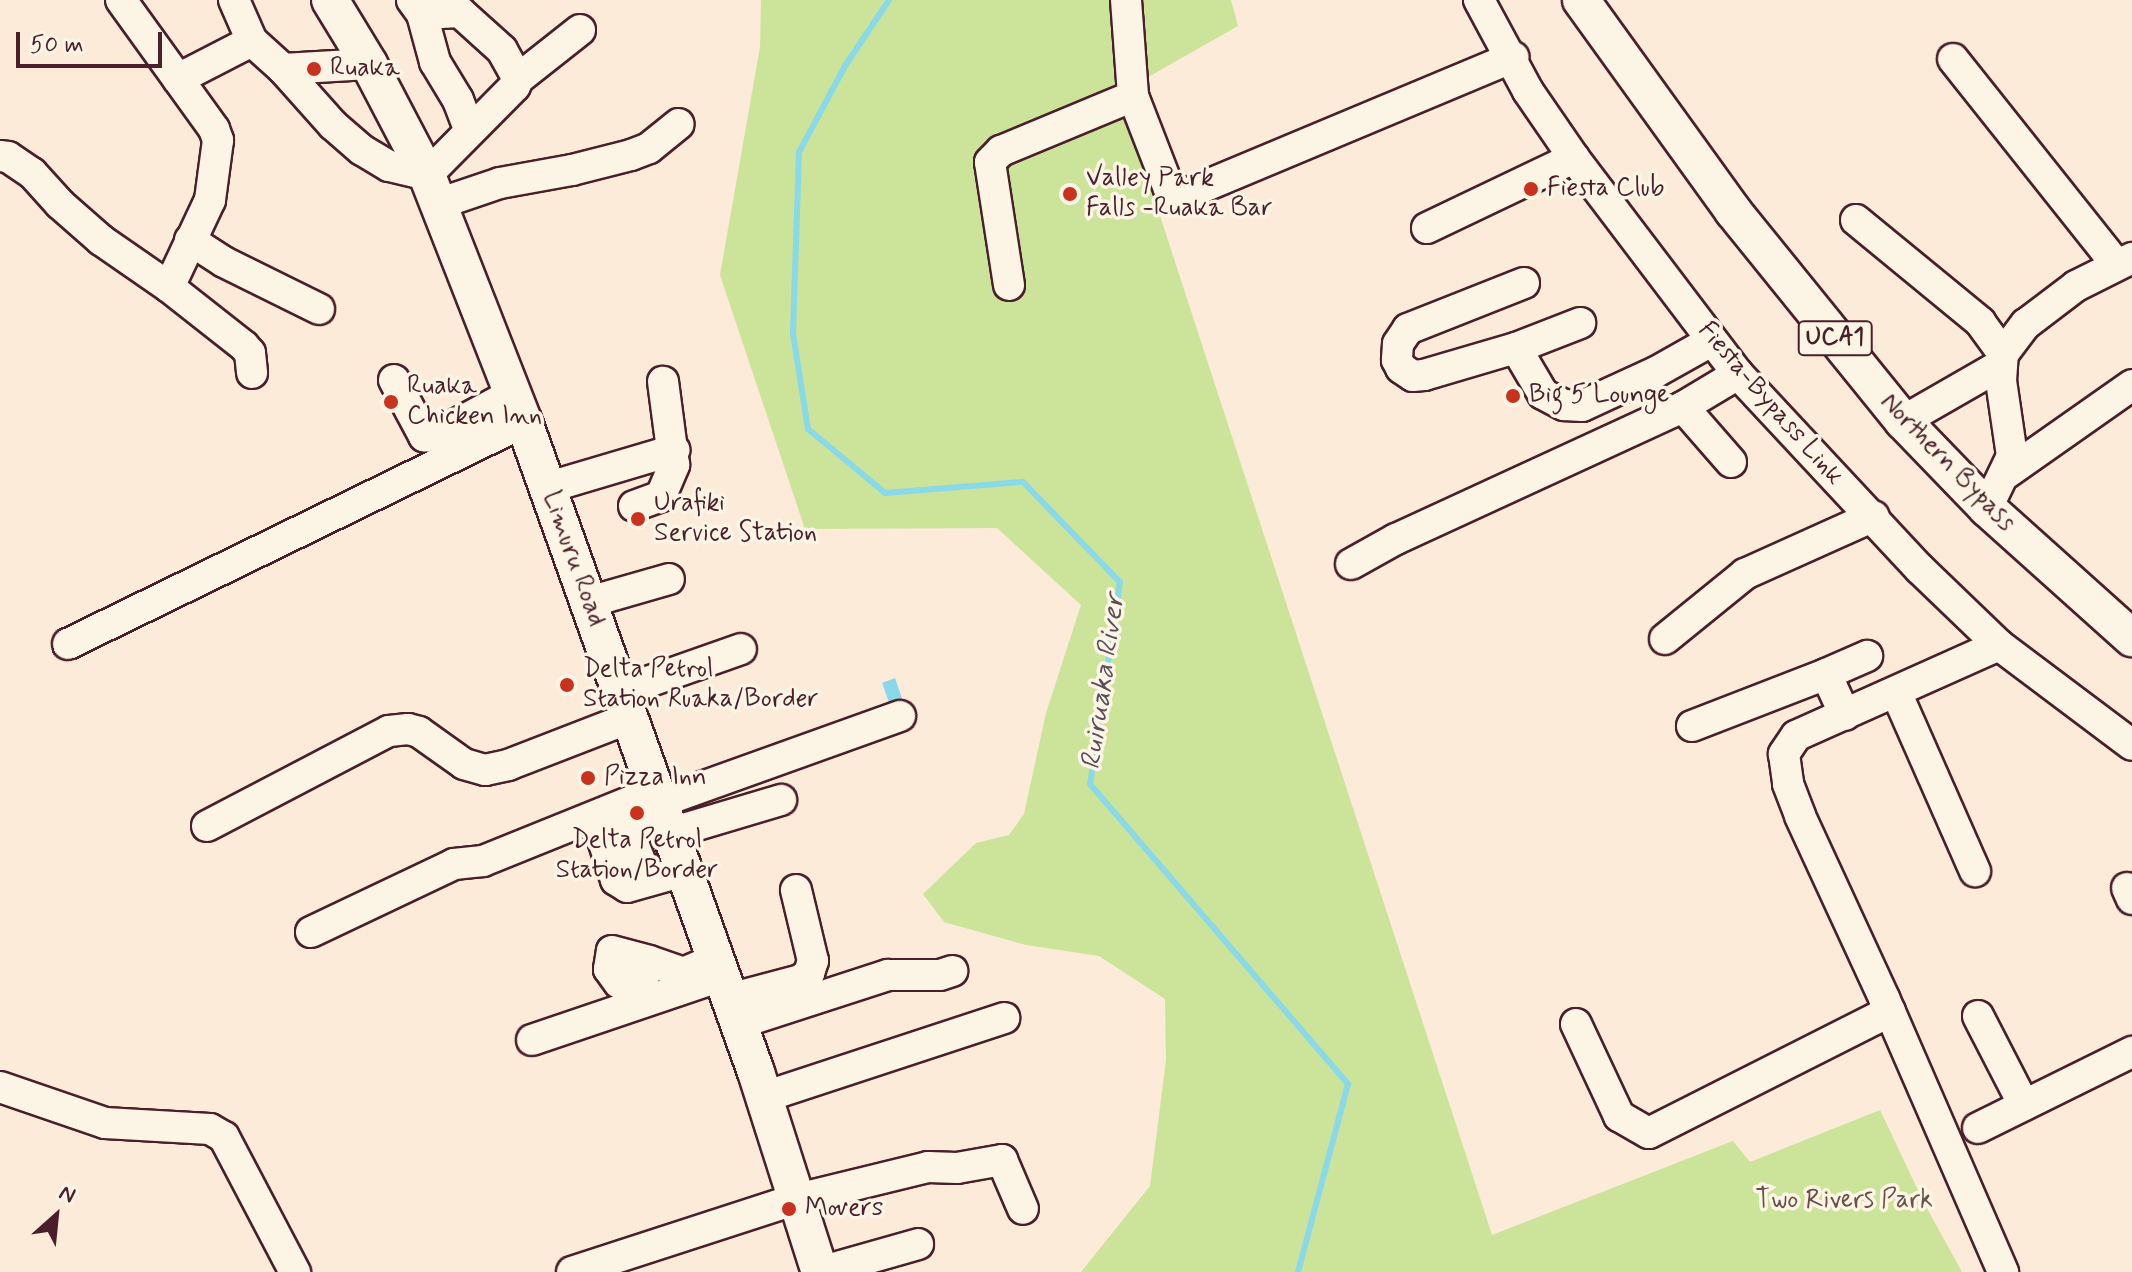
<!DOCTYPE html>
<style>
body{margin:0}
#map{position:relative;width:2132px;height:1272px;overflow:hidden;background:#fbebd8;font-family:Mynerve,sans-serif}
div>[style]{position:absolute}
.green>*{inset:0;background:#cbe499}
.water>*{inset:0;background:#8ad9e8}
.stream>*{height:6px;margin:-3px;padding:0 3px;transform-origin:3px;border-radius:3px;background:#8ad9e8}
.roads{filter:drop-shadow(2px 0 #4a1f2b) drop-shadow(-2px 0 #4a1f2b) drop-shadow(0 2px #4a1f2b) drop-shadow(0 -2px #4a1f2b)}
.minor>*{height:30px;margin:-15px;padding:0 15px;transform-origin:15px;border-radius:15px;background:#fcf5e5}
.major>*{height:36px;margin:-18px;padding:0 18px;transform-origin:18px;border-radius:18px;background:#fcf5e5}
.dots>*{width:22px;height:22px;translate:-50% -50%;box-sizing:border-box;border:4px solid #fcf5e5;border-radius:50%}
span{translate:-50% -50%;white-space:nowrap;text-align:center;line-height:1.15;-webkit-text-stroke:7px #fcf5e5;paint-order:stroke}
.shield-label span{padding:2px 6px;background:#fcf5e5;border:2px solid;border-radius:6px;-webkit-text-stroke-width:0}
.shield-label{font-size:24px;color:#4a1f2b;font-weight:700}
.poi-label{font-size:26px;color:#4a1f2b}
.left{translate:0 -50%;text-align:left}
.street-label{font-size:26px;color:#4a1f2b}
.park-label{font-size:26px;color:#6a5046}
.water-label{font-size:28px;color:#5a4e5a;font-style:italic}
.north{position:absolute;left:16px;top:1176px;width:80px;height:80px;-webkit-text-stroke:6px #fcf5e5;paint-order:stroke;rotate:27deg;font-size:22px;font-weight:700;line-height:32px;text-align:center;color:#4a1f2b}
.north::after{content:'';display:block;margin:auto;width:28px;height:36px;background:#4a1f2b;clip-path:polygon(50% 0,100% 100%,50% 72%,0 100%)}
.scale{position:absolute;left:16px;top:32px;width:146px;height:36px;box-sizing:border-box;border:4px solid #4a1f2b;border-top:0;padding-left:10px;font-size:24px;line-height:28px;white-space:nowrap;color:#4a1f2b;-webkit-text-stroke:6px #fcf5e5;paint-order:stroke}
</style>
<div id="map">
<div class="green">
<div style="clip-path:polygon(761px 0,1231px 0,1238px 26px,1120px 93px,1492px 1235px,1733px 1141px,1750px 1162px,1880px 1110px,1924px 1203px,1962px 1272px,1081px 1272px,1150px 1186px,1166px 1060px,1165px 999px,1099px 956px,1026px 945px,944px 922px,923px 894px,976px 843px,1009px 835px,1024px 814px,1046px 713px,1081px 605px,997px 528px,805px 529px,720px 275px,760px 47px)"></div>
</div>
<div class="water">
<div style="clip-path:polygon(895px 678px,904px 704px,891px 708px,882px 683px)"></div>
</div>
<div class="stream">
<div style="left:889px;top:0;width:79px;rotate:123.7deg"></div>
<div style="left:845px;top:66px;width:98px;rotate:118.1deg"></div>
<div style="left:799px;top:152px;width:182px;rotate:91.9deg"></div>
<div style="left:793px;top:334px;width:96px;rotate:81deg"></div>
<div style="left:808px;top:429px;width:100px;rotate:39.7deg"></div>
<div style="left:885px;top:493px;width:138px;rotate:-4.6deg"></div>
<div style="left:1023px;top:482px;width:139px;rotate:45.9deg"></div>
<div style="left:1120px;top:582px;width:204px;rotate:98.4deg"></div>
<div style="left:1090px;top:784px;width:396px;rotate:49.3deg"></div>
<div style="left:1348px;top:1084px;width:195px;rotate:104.9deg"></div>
</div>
<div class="roads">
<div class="minor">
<div style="left:121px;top:0;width:159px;rotate:54.2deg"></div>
<div style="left:214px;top:129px;width:12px;rotate:70deg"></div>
<div style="left:218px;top:140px;width:61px;rotate:97.6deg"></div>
<div style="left:210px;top:200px;width:96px;rotate:115.2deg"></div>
<div style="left:169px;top:287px;width:95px;rotate:38.2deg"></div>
<div style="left:244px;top:346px;width:9px;rotate:49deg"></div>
<div style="left:250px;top:353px;width:20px;rotate:84deg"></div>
<div style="left:234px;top:0;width:45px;rotate:66.3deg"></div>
<div style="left:252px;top:41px;width:42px;rotate:42.1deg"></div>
<div style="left:283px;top:69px;width:86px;rotate:-3.3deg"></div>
<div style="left:1126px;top:0;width:96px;rotate:85.8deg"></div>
<div style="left:1133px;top:96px;width:100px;rotate:68.8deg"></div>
<div style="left:1169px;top:189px;width:18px;rotate:16deg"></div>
<div style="left:1186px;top:194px;width:355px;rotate:-22.7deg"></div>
<div style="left:1479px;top:0;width:103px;rotate:61.7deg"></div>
<div style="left:1528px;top:91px;width:81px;rotate:55.5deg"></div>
<div style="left:1574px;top:158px;width:271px;rotate:52.8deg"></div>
<div style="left:1738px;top:374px;width:267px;rotate:47deg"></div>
<div style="left:1920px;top:569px;width:110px;rotate:43.9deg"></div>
<div style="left:1999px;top:645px;width:166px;rotate:36.9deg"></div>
<div style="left:422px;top:14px;width:50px;rotate:74.8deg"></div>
<div style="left:435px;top:62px;width:44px;rotate:58.8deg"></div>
<div style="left:458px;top:100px;width:33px;rotate:69deg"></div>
<div style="left:1953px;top:59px;width:262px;rotate:51.5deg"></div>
<div style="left:283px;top:69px;width:75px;rotate:48.2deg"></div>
<div style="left:333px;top:125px;width:38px;rotate:41deg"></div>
<div style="left:362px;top:150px;width:31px;rotate:31deg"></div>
<div style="left:389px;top:166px;width:39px;rotate:13deg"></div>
<div style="left:427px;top:175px;width:125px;rotate:-45.3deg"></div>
<div style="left:515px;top:86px;width:8px;rotate:-67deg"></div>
<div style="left:518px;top:79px;width:33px;rotate:-119deg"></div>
<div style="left:502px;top:50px;width:57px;rotate:-137.9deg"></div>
<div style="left:460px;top:12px;width:38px;rotate:177deg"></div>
<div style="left:422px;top:14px;width:17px;rotate:-126deg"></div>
<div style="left:178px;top:79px;width:83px;rotate:-27.2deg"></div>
<div style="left:518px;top:79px;width:79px;rotate:-38.3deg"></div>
<div style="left:0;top:156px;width:8px;rotate:7deg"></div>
<div style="left:8px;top:157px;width:29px;rotate:34deg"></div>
<div style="left:32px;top:173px;width:42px;rotate:47.9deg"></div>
<div style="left:60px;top:204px;width:55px;rotate:41.3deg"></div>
<div style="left:101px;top:240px;width:83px;rotate:34.7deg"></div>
<div style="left:438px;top:204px;width:65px;rotate:-18.7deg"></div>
<div style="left:500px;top:183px;width:73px;rotate:-10.2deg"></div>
<div style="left:572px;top:170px;width:61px;rotate:-14.3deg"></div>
<div style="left:631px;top:155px;width:19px;rotate:-21deg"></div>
<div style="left:649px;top:148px;width:38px;rotate:-39deg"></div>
<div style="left:1856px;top:220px;width:161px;rotate:39.4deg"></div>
<div style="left:1980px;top:322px;width:39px;rotate:54deg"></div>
<div style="left:1427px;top:228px;width:163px;rotate:-25.5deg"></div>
<div style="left:190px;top:240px;width:40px;rotate:32.9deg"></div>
<div style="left:224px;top:262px;width:106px;rotate:26.3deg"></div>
<div style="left:1524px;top:283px;width:125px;rotate:158.4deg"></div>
<div style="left:1408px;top:329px;width:18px;rotate:124deg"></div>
<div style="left:1398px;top:344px;width:16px;rotate:94deg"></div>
<div style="left:1397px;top:360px;width:9px;rotate:63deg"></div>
<div style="left:1401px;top:368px;width:14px;rotate:34deg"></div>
<div style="left:1413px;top:376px;width:11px;rotate:-5deg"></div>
<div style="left:1424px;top:375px;width:96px;rotate:-16.4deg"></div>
<div style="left:1516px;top:348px;width:69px;rotate:-21.3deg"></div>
<div style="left:1009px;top:285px;width:124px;rotate:-98.8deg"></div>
<div style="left:990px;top:162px;width:16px;rotate:-45deg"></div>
<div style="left:1001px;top:151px;width:143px;rotate:-22.6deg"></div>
<div style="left:1516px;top:348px;width:53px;rotate:59.6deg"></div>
<div style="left:1543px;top:394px;width:24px;rotate:28deg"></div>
<div style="left:1564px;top:405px;width:18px;rotate:3deg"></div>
<div style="left:1582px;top:406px;width:81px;rotate:-24.7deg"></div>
<div style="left:1656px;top:372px;width:63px;rotate:-29.4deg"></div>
<div style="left:394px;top:380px;width:64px;rotate:61.8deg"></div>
<div style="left:424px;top:436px;width:9px;rotate:6deg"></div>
<div style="left:433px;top:437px;width:90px;rotate:-28.6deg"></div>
<div style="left:1683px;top:407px;width:73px;rotate:48.9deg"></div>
<div style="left:1903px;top:421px;width:114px;rotate:-29.9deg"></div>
<div style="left:2007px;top:473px;width:153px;rotate:-35.1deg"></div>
<div style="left:546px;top:488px;width:134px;rotate:-16.5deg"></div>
<div style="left:634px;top:506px;width:29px;rotate:-20deg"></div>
<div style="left:661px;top:496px;width:34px;rotate:-67deg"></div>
<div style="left:674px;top:465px;width:84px;rotate:-97.5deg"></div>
<div style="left:1987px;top:508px;width:58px;rotate:-64.3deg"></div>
<div style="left:2012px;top:456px;width:76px;rotate:-98.3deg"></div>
<div style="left:2001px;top:381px;width:27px;rotate:-86deg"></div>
<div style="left:2003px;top:354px;width:38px;rotate:-53deg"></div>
<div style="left:2026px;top:324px;width:63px;rotate:-37.2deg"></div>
<div style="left:2076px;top:286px;width:63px;rotate:-26.6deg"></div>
<div style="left:1351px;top:564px;width:51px;rotate:-29.1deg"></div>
<div style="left:1396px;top:539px;width:316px;rotate:-24.7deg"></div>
<div style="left:1683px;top:407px;width:64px;rotate:-31deg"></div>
<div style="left:589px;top:602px;width:83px;rotate:-16deg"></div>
<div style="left:1665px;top:639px;width:103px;rotate:-39.1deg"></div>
<div style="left:1745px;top:574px;width:141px;rotate:-24.2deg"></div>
<div style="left:68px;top:644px;width:507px;rotate:-25.96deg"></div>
<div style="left:1999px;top:645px;width:222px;rotate:155.9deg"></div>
<div style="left:1796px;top:736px;width:22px;rotate:124deg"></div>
<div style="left:1784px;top:754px;width:30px;rotate:82deg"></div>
<div style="left:1788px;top:784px;width:34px;rotate:69deg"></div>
<div style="left:1800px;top:816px;width:200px;rotate:65.2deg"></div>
<div style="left:1884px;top:998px;width:299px;rotate:66.5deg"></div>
<div style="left:1826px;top:674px;width:45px;rotate:-23.7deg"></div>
<div style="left:622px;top:691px;width:126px;rotate:-19.4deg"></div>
<div style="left:1896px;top:692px;width:196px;rotate:66.2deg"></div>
<div style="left:1692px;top:726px;width:144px;rotate:-21.2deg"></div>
<div style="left:1826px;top:674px;width:45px;rotate:65.1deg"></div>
<div style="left:660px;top:802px;width:255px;rotate:-19.7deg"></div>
<div style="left:641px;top:816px;width:28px;rotate:159deg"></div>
<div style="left:615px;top:826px;width:18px;rotate:131deg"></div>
<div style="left:603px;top:840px;width:42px;rotate:72deg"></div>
<div style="left:616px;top:880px;width:13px;rotate:32deg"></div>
<div style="left:627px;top:887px;width:59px;rotate:-15.7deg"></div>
<div style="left:625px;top:823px;width:62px;rotate:68.4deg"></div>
<div style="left:207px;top:826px;width:205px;rotate:-27.6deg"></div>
<div style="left:389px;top:731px;width:19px;rotate:-6deg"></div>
<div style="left:408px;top:729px;width:11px;rotate:15deg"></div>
<div style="left:419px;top:732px;width:55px;rotate:35.4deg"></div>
<div style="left:464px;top:764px;width:22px;rotate:16deg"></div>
<div style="left:485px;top:770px;width:24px;rotate:-12deg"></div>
<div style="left:508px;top:765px;width:133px;rotate:-21.2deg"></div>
<div style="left:670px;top:833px;width:116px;rotate:-16.6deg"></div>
<div style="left:2127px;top:888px;width:12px;rotate:66deg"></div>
<div style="left:311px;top:932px;width:158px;rotate:-25.4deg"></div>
<div style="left:454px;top:864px;width:29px;rotate:-6deg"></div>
<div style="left:483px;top:861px;width:187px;rotate:-22deg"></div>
<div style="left:651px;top:962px;width:20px;rotate:117deg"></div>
<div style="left:642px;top:980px;width:23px;rotate:173deg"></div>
<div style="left:619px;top:983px;width:17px;rotate:-126deg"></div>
<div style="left:609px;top:969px;width:18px;rotate:-81deg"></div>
<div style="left:612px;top:951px;width:38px;rotate:15deg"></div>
<div style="left:649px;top:961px;width:36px;rotate:19deg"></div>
<div style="left:683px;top:973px;width:33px;rotate:-23deg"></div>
<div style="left:729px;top:999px;width:74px;rotate:-14.8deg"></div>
<div style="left:801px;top:980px;width:11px;rotate:-41deg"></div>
<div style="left:809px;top:973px;width:13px;rotate:-72deg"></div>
<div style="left:813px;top:961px;width:73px;rotate:-103.5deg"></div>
<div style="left:1978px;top:1016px;width:100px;rotate:62.7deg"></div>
<div style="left:737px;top:1024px;width:159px;rotate:-18deg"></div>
<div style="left:888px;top:975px;width:52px"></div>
<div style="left:940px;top:975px;width:13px;rotate:-18deg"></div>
<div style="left:1576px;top:1024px;width:102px;rotate:64.9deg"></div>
<div style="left:1619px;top:1116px;width:34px;rotate:30deg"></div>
<div style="left:1649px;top:1133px;width:270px;rotate:-26.8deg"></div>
<div style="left:532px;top:1040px;width:200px;rotate:-18.7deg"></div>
<div style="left:0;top:1087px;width:111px;rotate:18.9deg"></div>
<div style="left:105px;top:1123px;width:105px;rotate:3.3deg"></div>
<div style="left:210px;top:1129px;width:16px;rotate:30deg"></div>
<div style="left:224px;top:1137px;width:153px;rotate:62.3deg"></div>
<div style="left:764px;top:1097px;width:253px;rotate:-18.2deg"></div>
<div style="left:1978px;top:1128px;width:172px;rotate:-26.3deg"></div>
<div style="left:572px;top:1272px;width:237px;rotate:-18deg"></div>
<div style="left:797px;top:1199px;width:135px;rotate:-13.7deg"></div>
<div style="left:928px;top:1167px;width:29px;rotate:2deg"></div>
<div style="left:957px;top:1168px;width:46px;rotate:-10.1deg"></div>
<div style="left:1002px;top:1160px;width:53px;rotate:66.8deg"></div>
<div style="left:820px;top:1272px;width:102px;rotate:-15.9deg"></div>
</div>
<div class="major">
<div style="left:330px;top:0;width:75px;rotate:58.6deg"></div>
<div style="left:369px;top:64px;width:125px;rotate:62.4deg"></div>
<div style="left:427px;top:175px;width:265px;rotate:68.6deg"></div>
<div style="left:524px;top:422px;width:690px;rotate:70.36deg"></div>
<div style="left:756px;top:1072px;width:210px;rotate:72.3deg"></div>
<div style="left:1581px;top:0;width:260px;rotate:54.2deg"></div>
<div style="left:1733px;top:211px;width:270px;rotate:51deg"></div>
<div style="left:1903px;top:421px;width:121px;rotate:46deg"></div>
<div style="left:1987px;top:508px;width:195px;rotate:41.9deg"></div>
</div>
</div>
<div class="dots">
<div style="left:314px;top:69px;background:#c8321e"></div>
<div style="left:1531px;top:189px;background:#c8321e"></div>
<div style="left:1070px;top:194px;background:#c8321e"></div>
<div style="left:1513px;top:396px;background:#c8321e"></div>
<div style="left:391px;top:402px;background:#c8321e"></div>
<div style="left:638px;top:519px;background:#c8321e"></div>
<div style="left:567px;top:685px;background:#c8321e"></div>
<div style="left:588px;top:778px;background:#c8321e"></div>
<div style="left:637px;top:813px;background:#c8321e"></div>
<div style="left:789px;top:1209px;background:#c8321e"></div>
</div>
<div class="shield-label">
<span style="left:1835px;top:338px">UCA1</span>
</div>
<div class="poi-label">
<span class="left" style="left:330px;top:69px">Ruaka</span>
<span class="left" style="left:1086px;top:194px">Valley Park<br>Falls -Ruaka Bar</span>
<span class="left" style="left:1547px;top:189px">Fiesta Club</span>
<span class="left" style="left:407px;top:402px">Ruaka<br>Chicken Inn</span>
<span class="left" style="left:1529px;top:396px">Big 5 Lounge</span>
<span class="left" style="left:654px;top:519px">Urafiki<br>Service Station</span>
<span class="left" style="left:583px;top:685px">Delta Petrol<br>Station Ruaka/Border</span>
<span class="left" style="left:604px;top:778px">Pizza Inn</span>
<span style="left:637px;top:856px">Delta Petrol<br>Station/Border</span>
<span class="left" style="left:805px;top:1209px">Movers</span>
</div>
<div class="street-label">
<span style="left:1770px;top:404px;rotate:49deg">Fiesta-Bypass Link</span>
<span style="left:1947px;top:463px;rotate:46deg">Northern Bypass</span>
<span style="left:573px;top:559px;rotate:70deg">Limuru Road</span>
</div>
<div class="park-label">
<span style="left:1844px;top:1201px">Two Rivers Park</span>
</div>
<div class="water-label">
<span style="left:1104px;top:682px;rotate:-82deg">Ruiruaka River</span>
</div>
<div class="north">N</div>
<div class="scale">50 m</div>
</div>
